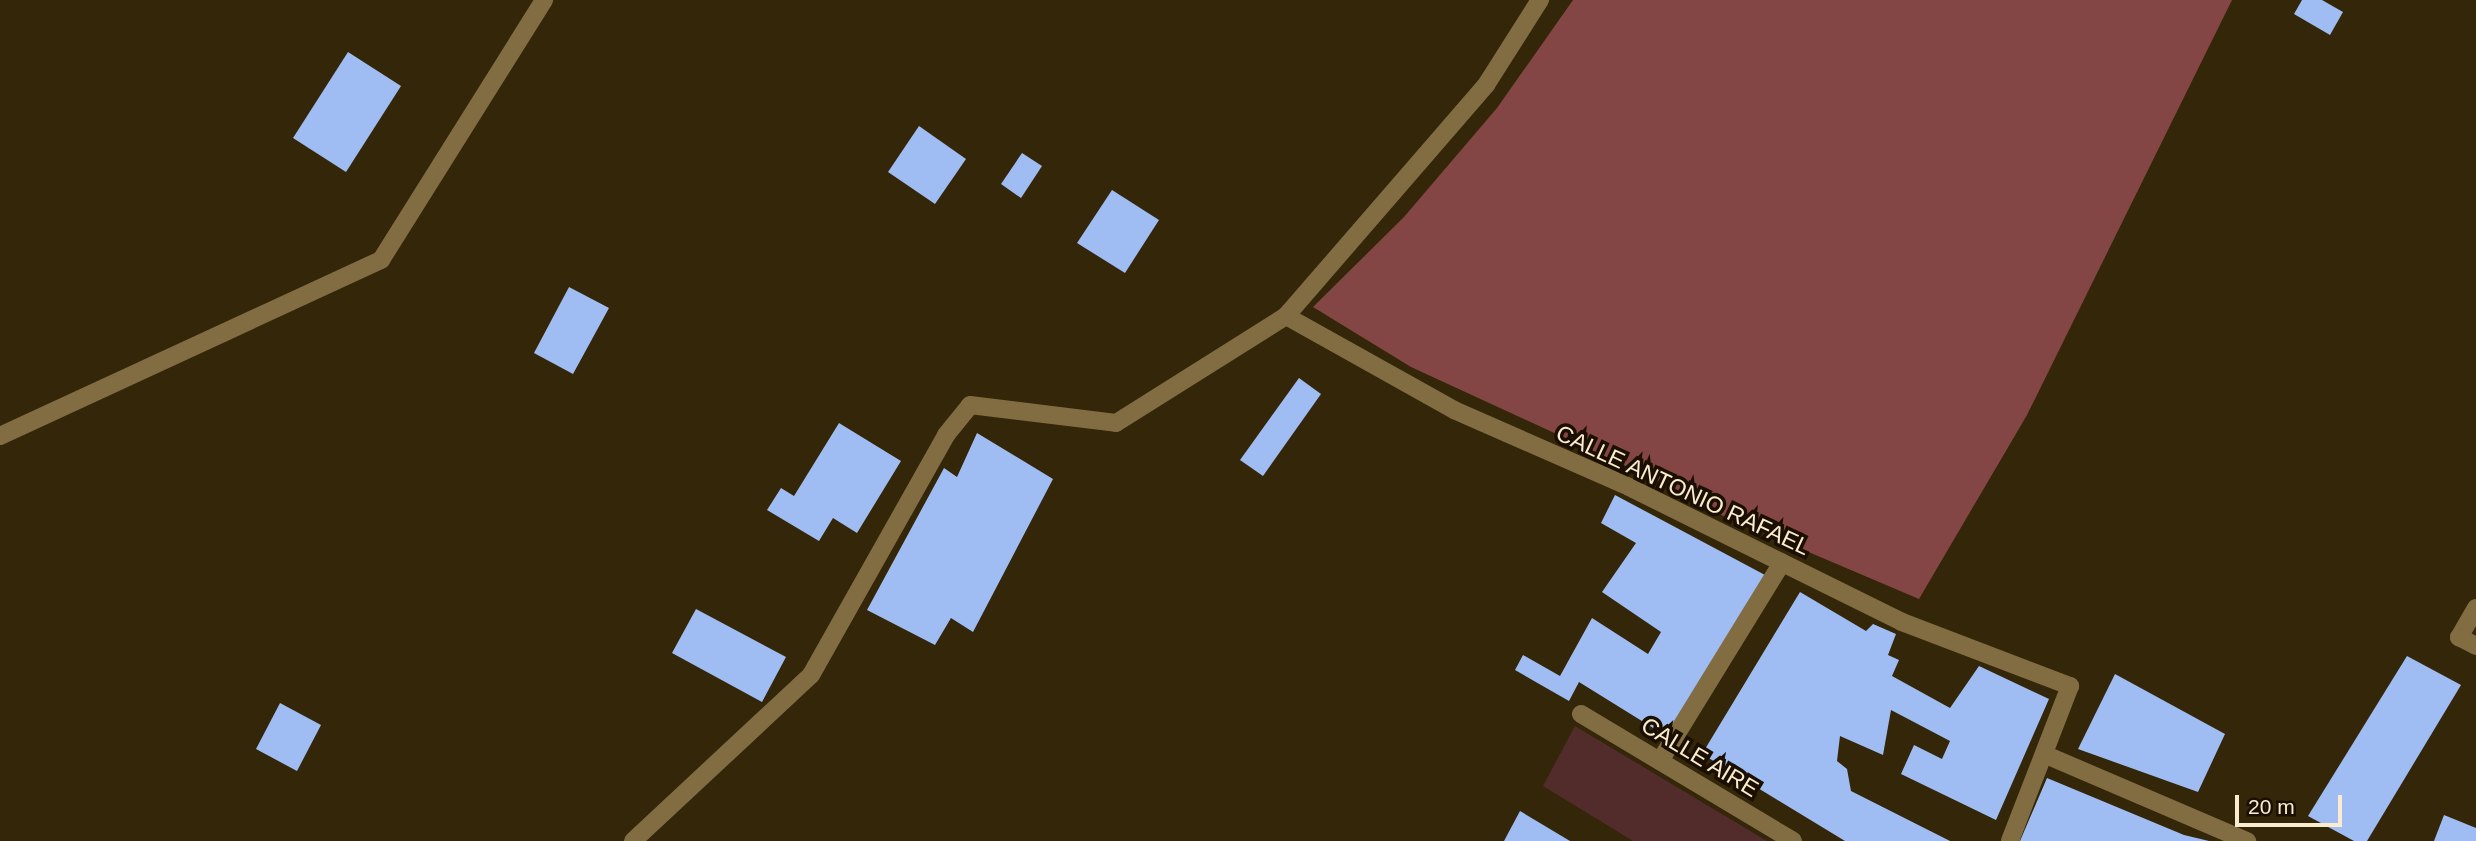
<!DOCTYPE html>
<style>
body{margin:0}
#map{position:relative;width:2476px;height:841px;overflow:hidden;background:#342609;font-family:Arial,sans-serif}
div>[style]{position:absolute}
.green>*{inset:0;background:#522c2a}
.forest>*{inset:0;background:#834645}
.building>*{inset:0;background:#a0bdf3}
.minor>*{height:18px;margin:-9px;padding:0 9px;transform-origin:9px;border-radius:9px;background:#826c42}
span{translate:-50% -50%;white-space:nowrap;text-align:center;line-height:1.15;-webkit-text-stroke:7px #1a0f00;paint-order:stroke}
.street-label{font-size:23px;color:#fbecd0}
.scale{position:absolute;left:2235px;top:795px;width:107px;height:32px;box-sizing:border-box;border:4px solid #fbecd0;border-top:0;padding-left:9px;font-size:21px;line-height:24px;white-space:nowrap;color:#fbecd0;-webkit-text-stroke:5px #1a0f00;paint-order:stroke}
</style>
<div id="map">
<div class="green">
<div style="clip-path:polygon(1575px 726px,1767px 841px,1633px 841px,1543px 786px)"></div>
</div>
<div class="forest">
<div style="clip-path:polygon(1573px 0,2232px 0,2027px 415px,1919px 599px,1719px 514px,1693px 497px,1411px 367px,1313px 307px,1404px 217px,1497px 108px)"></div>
</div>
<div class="building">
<div style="clip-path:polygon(2302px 0,2322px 0,2343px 12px,2330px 35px,2294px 14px)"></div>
<div style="clip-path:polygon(348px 52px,401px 86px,346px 172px,293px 138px)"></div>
<div style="clip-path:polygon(919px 126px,966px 159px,935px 204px,888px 172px)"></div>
<div style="clip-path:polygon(1022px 153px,1042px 166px,1021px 198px,1001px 184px)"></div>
<div style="clip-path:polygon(1112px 190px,1159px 220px,1125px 273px,1077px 243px)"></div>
<div style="clip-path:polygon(569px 287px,609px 308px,573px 374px,534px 353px)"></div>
<div style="clip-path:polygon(1299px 378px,1321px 394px,1263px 476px,1240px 460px)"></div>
<div style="clip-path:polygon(839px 423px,901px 461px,857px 533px,833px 518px,819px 541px,767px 510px,781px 488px,794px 496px)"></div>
<div style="clip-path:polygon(977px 433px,1053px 479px,973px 632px,951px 618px,935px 645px,867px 610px,944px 468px,957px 477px)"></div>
<div style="clip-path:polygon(1615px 495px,1765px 575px,1676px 725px,1658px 731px,1579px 682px,1569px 701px,1515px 670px,1523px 655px,1560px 676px,1592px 618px,1648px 654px,1661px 632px,1602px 592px,1636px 543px,1601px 523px)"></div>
<div style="clip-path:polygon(1800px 592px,1866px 631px,1873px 624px,1896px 634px,1888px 655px,1899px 660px,1892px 676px,1950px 708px,1979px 666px,2049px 699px,1996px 820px,1901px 774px,1914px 745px,1942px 759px,1950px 741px,1891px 710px,1883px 755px,1840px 736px,1837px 761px,1847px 769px,1851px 791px,1950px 841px,1845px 841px,1702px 754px)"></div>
<div style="clip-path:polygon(696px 609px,786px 657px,762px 702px,672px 653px)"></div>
<div style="clip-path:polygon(2407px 656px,2461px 685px,2367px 841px,2354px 841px,2308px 816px)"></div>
<div style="clip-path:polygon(2115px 674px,2225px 734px,2198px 792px,2078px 749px)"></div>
<div style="clip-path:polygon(280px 703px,321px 725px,297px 771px,256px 749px)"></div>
<div style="clip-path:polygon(2047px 778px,2184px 835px,2209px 841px,2020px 841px)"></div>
<div style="clip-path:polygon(1520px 811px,1570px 841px,1504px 841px)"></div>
<div style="clip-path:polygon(2444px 815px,2476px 828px,2476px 841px,2434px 841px)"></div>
</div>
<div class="minor">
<div style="left:1286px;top:316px;width:193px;rotate:29.2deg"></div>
<div style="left:1454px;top:410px;width:191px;rotate:23.7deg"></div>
<div style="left:1629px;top:487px;width:305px;rotate:26.3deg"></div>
<div style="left:1902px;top:622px;width:180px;rotate:20.9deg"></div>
<div style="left:2070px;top:686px;width:166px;rotate:111.2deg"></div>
<div style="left:0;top:436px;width:420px;rotate:-24.8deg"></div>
<div style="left:381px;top:260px;width:307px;rotate:-57.9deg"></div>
<div style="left:2476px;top:608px;width:34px;rotate:120deg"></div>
<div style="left:2459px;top:637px;width:19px;rotate:28deg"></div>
<div style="left:1581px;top:714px;width:247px;rotate:30.9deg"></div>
<div style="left:2046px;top:755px;width:219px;rotate:23.2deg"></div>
<div style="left:1660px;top:761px;width:233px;rotate:-58.4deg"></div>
<div style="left:633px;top:841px;width:243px;rotate:-43deg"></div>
<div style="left:811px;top:675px;width:275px;rotate:-60.6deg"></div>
<div style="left:946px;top:435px;width:38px;rotate:-51deg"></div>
<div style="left:970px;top:405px;width:147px;rotate:7deg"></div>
<div style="left:1116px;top:423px;width:201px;rotate:-32.2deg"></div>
<div style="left:1286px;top:316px;width:306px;rotate:-49.1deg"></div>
<div style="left:1486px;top:85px;width:101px;rotate:-57.6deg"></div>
</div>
<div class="street-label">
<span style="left:1683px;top:490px;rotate:25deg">CALLE ANTONIO RAFAEL</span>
<span style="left:1700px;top:757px;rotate:31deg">CALLE AIRE</span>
</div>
<div class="scale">20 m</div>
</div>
